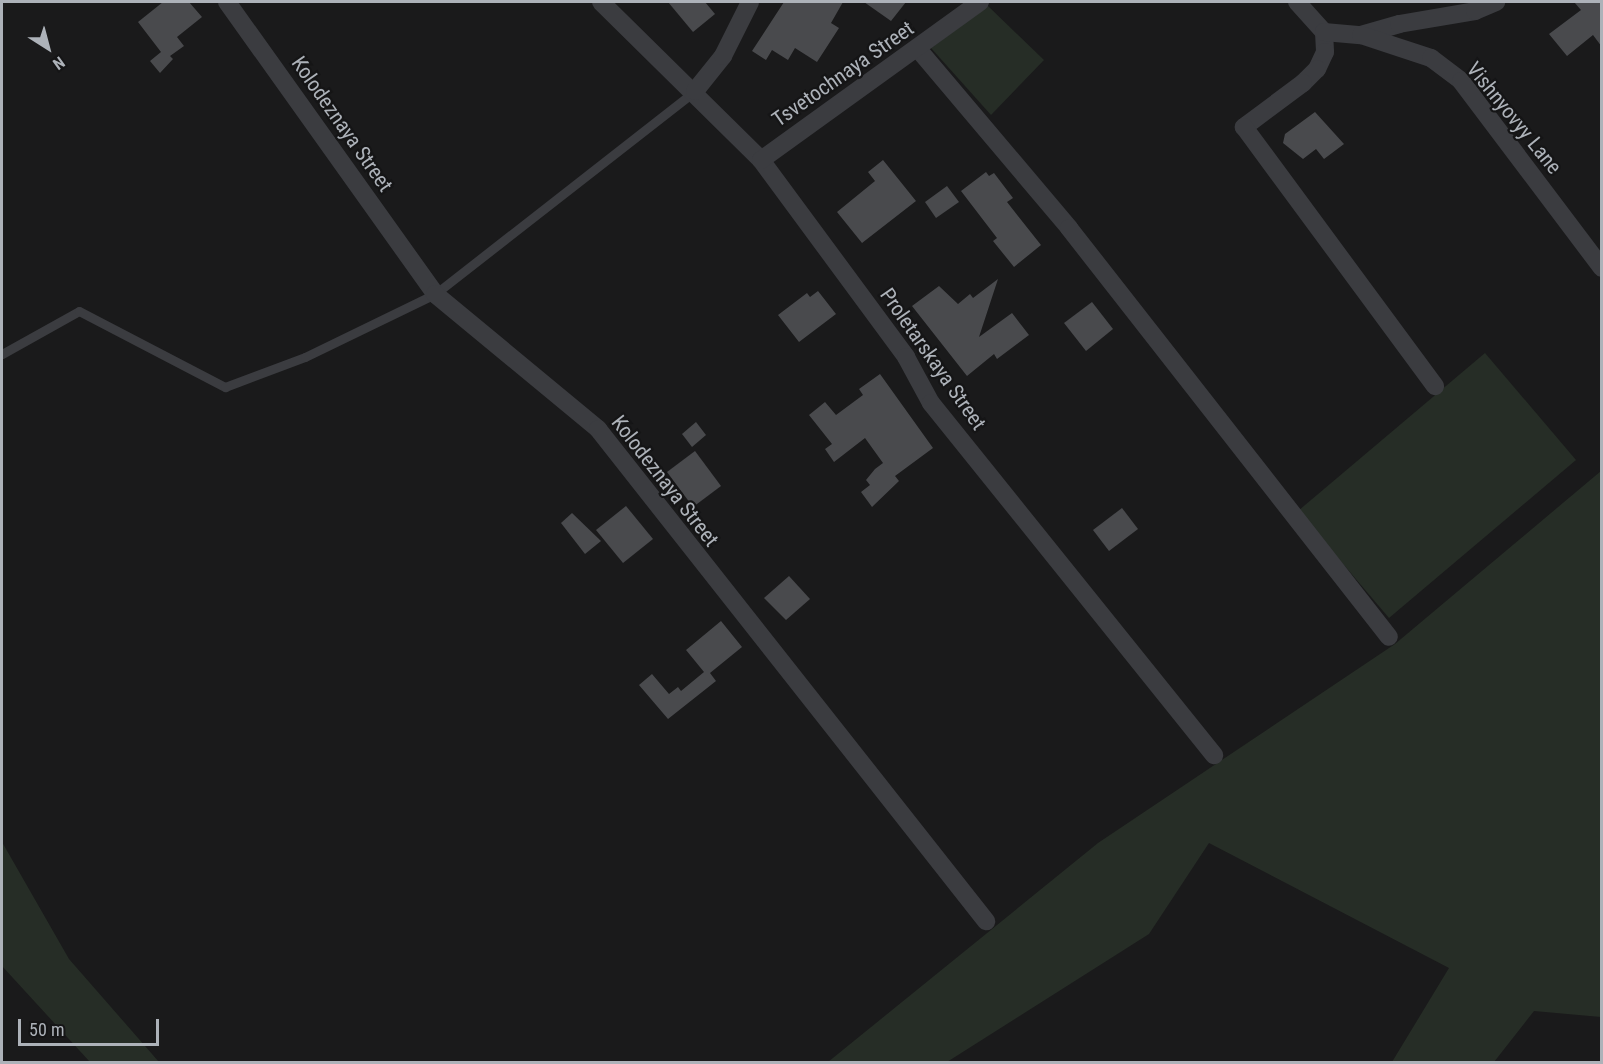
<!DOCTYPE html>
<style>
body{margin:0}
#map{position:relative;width:1603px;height:1064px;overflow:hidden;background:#1a1a1b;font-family:"Roboto Condensed",sans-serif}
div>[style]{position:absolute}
.green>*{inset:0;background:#262d26}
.building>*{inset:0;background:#494a4d}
.service>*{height:9px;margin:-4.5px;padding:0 4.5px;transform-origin:4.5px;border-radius:4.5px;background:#3b3c40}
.minor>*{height:18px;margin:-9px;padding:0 9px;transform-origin:9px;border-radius:9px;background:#3b3c40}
span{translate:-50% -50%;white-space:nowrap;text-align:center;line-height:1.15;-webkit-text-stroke:4.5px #151516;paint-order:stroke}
.street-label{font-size:21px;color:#adb2b9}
.frame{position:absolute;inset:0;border:3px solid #adb2b9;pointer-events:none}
.north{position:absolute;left:18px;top:18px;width:60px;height:60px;-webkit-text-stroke:4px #151516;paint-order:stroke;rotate:144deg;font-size:16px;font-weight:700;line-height:24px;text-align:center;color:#adb2b9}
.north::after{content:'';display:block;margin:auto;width:21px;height:27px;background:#adb2b9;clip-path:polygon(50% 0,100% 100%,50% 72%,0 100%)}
.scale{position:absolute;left:18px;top:1019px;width:141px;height:27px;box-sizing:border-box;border:3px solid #adb2b9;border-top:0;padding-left:8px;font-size:18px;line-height:21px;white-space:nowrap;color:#adb2b9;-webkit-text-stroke:4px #151516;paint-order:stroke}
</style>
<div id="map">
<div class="green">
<div style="clip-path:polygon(988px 6px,1044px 60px,991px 115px,931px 48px)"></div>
<div style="clip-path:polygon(1485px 353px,1576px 460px,1389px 618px,1298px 511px)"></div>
<div style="clip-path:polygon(1601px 471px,1601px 1017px,1534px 1011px,1494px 1062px,1392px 1062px,1449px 968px,1209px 843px,1149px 934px,947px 1062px,828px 1062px,1098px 843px,1395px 644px)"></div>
<div style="clip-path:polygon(2px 842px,69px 959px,159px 1062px,90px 1062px,2px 966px)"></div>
</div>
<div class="building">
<div style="clip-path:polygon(163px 2px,189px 2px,202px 17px,177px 37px,184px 46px,170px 56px,173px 59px,160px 73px,150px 61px,161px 52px,138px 22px)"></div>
<div style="clip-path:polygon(668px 2px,705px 2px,715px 14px,693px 32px)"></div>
<div style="clip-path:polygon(784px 2px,843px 2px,831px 23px,839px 28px,817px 62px,795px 48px,788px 60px,772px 50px,766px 60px,752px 51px)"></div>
<div style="clip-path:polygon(864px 2px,906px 2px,891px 21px)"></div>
<div style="clip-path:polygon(1574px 2px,1602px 2px,1602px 47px,1593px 35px,1567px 56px,1549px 34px,1581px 10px)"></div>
<div style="clip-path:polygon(1315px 112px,1344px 144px,1324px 159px,1316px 149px,1303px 159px,1283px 143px,1285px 134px)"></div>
<div style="clip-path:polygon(883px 160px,916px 201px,862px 243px,837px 212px,875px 181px,868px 172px)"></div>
<div style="clip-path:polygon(986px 172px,989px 176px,994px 173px,1013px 198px,1007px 202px,1041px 245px,1014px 267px,993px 241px,997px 238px,961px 191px)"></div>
<div style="clip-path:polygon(947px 186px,959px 202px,936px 218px,925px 202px)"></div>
<div style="clip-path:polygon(998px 279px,979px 337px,1012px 313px,1029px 335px,997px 359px,994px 354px,967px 376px,912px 306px,939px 286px,958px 304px,970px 294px,973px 298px)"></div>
<div style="clip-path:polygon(818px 291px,836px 314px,799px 342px,778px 315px,807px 293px,810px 297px)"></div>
<div style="clip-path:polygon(1092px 302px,1113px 329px,1086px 351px,1064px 323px)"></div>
<div style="clip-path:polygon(880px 374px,933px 448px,895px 476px,899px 481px,872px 507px,861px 492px,870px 485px,866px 480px,875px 469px,883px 463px,865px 438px,834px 462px,825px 449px,832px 444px,809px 415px,825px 402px,836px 415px,863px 395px,859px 389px)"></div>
<div style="clip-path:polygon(696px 422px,706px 435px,692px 447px,682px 434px)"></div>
<div style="clip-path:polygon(695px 451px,721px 486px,693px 507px,667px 472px)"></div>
<div style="clip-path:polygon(626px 506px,653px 539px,623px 563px,596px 530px)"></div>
<div style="clip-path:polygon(1122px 508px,1138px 529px,1109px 551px,1093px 530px)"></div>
<div style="clip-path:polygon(572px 513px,601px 541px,585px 554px,561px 523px)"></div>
<div style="clip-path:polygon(789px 576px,810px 599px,786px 620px,764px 598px)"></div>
<div style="clip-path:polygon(721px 621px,742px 647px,710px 673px,716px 681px,668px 719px,639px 685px,652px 674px,669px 694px,678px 687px,681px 691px,704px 672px,686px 650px)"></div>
</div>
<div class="service">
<div style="left:2px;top:354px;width:88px;rotate:-29.2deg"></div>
<div style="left:79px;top:311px;width:165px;rotate:27.5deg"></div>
<div style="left:225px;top:387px;width:85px;rotate:-20.6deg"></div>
<div style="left:305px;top:357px;width:144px;rotate:-25.9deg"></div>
<div style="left:435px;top:294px;width:330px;rotate:-38deg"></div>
</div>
<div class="minor">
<div style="left:227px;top:2px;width:359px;rotate:54.5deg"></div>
<div style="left:435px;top:294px;width:212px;rotate:39.6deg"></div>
<div style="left:598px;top:429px;width:627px;rotate:51.74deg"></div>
<div style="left:601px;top:2px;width:225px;rotate:44.6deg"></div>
<div style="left:761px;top:160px;width:245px;rotate:53.6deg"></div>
<div style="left:906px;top:357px;width:52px;rotate:61.5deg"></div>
<div style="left:931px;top:403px;width:452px;rotate:51.2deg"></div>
<div style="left:1297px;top:2px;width:40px;rotate:48deg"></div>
<div style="left:1324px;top:32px;width:20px;rotate:87deg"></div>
<div style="left:1325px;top:52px;width:19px;rotate:115deg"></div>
<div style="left:1317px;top:69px;width:20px;rotate:135deg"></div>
<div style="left:1303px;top:83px;width:74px;rotate:143.3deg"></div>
<div style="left:1244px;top:127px;width:322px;rotate:53.6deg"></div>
<div style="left:1324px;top:32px;width:37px;rotate:5deg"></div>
<div style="left:1361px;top:35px;width:40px;rotate:-16deg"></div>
<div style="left:1399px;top:24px;width:77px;rotate:-9.7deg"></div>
<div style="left:1475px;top:11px;width:23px;rotate:-23deg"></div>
<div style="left:1361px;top:35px;width:74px;rotate:18.2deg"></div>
<div style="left:1431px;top:58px;width:38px;rotate:37deg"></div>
<div style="left:1461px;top:81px;width:234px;rotate:53deg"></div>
<div style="left:918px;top:49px;width:234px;rotate:49.8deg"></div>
<div style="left:1069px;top:228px;width:519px;rotate:51.96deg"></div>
<div style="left:695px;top:91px;width:45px;rotate:-51.3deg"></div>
<div style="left:723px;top:56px;width:60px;rotate:-63.4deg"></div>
<div style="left:761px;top:160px;width:270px;rotate:-35.8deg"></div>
</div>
<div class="street-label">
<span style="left:843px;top:74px;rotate:-35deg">Tsvetochnaya Street</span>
<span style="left:1514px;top:118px;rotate:51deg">Vishnyovyy Lane</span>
<span style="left:342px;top:124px;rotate:55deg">Kolodeznaya Street</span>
<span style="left:933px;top:359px;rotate:55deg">Proletarskaya Street</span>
<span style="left:665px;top:481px;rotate:52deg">Kolodeznaya Street</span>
</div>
<div class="frame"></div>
<div class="north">N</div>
<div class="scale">50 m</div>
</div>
